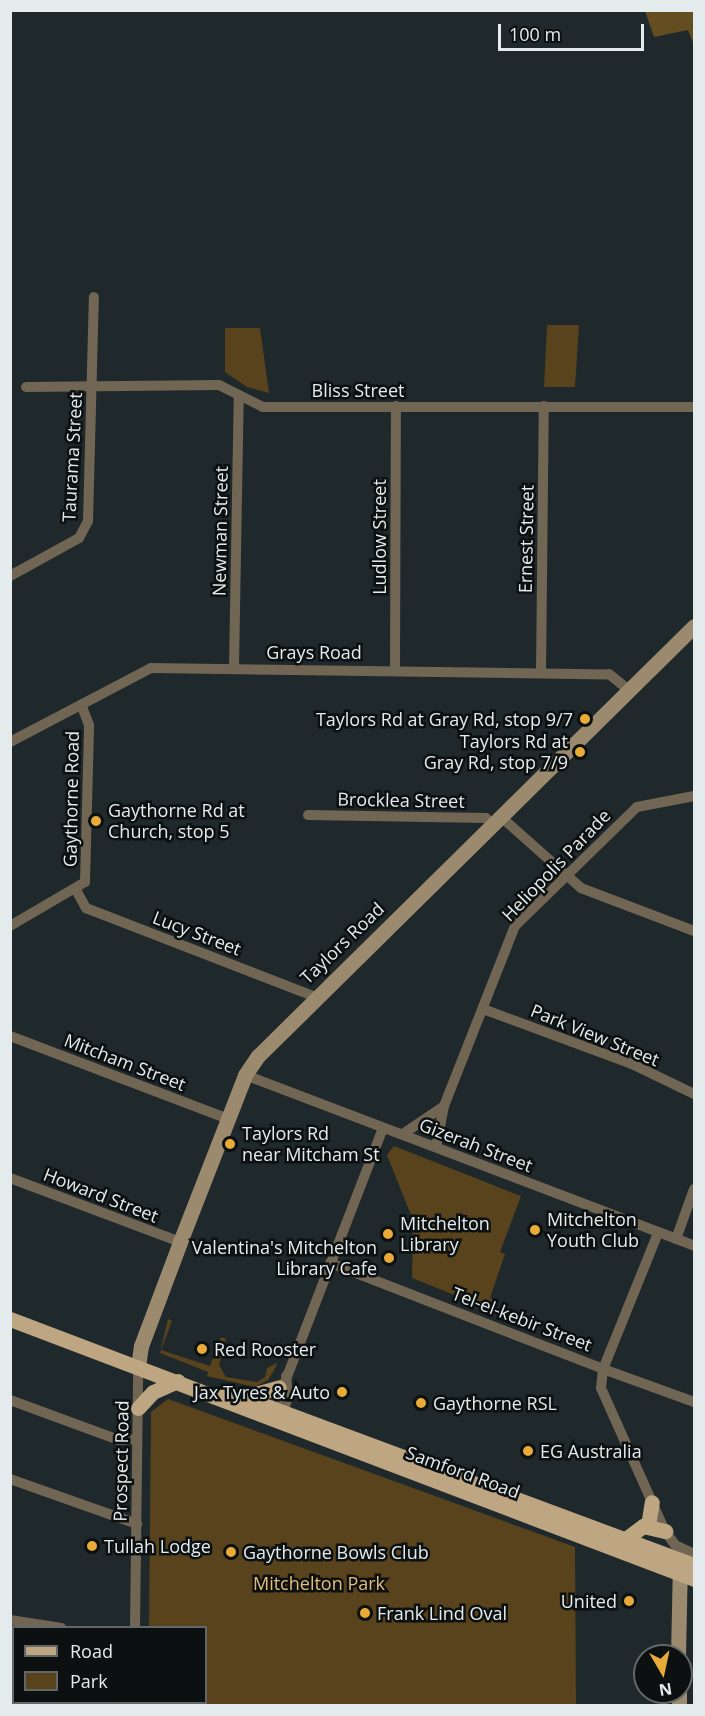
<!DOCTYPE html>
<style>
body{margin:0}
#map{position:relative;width:705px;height:1716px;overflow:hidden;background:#1f282b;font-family:"Open Sans",sans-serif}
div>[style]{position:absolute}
.green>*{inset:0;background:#58431d}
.forest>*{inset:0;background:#654d22}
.street>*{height:10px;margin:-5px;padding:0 5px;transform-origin:5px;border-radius:5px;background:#716654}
.secondary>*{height:15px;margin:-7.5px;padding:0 7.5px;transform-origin:7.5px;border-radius:7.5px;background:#9c8a6e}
.primary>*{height:15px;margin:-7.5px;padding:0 7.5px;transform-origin:7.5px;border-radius:7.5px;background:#bda681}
.dots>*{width:16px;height:16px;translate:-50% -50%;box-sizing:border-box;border:3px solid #0c1011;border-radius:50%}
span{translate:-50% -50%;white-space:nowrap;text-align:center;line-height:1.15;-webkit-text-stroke:5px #0c1011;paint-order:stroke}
.street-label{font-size:18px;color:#e4ebec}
.poi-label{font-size:18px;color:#e4ebec}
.right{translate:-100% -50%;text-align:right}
.left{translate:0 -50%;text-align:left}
.park-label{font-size:18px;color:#e5bd79}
.frame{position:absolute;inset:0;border:12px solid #e4ebec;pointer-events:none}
.legend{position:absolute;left:12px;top:1626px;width:195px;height:78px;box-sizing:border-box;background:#0c1011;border:2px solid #626869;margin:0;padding:8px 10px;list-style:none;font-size:18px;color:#e4ebec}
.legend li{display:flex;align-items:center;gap:12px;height:30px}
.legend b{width:30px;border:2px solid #626869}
.north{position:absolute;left:633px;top:1644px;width:60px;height:60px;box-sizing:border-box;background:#0c1011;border:2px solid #626869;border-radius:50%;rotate:171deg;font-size:16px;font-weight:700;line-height:24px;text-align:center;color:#e4ebec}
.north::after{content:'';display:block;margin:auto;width:21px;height:27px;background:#e8ab37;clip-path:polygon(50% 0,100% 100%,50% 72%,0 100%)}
.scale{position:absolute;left:498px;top:24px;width:146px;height:27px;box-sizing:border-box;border:3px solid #e4ebec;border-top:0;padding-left:8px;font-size:18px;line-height:21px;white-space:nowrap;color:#e4ebec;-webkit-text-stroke:4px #0c1011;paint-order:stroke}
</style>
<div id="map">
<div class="green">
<div style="clip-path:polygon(547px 325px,579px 325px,575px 387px,544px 387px)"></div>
<div style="clip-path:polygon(225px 328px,260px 328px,269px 393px,247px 387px,225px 372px)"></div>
<div style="clip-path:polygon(394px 1146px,521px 1196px,500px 1252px,505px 1254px,490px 1298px,495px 1300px,492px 1310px,412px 1278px,413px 1220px,387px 1155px)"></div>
<div style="clip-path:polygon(168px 1319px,172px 1321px,161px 1350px,210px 1366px,221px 1337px,226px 1339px,219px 1365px,226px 1377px,257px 1382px,265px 1377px,267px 1368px,277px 1363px,276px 1367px,268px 1380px,255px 1387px,207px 1376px,208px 1372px,160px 1353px)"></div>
<div style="clip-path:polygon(168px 1399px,575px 1547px,576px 1705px,150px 1705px,206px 1702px,206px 1628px,149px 1627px,151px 1412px)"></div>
</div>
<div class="forest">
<div style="clip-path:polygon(645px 11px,694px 11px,694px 45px,688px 30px,654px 37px)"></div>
</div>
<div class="street">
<div style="left:26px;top:387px;width:193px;rotate:-0.6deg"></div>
<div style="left:219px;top:385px;width:49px;rotate:26.6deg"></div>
<div style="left:263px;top:407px;width:431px"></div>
<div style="left:10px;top:576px;width:79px;rotate:-28.8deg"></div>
<div style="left:79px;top:538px;width:19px;rotate:-62deg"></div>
<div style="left:88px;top:521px;width:224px;rotate:-88.5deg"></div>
<div style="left:234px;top:668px;width:273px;rotate:-89deg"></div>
<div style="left:395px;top:668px;width:262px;rotate:-89.8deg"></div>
<div style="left:541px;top:673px;width:267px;rotate:-89.4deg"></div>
<div style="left:10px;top:742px;width:159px;rotate:-27.7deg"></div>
<div style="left:151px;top:668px;width:458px;rotate:0.8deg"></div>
<div style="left:609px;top:674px;width:26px;rotate:39deg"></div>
<div style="left:308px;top:815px;width:178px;rotate:1deg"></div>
<div style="left:486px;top:818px;width:8px;rotate:45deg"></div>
<div style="left:500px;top:816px;width:108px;rotate:41.6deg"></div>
<div style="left:581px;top:888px;width:121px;rotate:20.8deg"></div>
<div style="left:76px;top:890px;width:21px;rotate:61deg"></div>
<div style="left:86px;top:908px;width:246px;rotate:21.2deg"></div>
<div style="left:10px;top:926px;width:87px;rotate:-30.4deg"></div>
<div style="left:85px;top:882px;width:157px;rotate:-88.5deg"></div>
<div style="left:89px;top:725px;width:22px;rotate:-111deg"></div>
<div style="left:483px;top:1009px;width:159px;rotate:20.3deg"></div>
<div style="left:632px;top:1064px;width:69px;rotate:25.8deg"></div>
<div style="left:10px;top:1036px;width:233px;rotate:20.8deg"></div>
<div style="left:245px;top:1075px;width:480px;rotate:20.8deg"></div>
<div style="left:403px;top:1134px;width:50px;rotate:-34.3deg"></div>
<div style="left:436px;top:1147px;width:42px;rotate:-79deg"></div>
<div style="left:444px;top:1106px;width:193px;rotate:-68.5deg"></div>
<div style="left:515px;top:926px;width:170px;rotate:-44.3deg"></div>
<div style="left:637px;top:807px;width:58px;rotate:-10.9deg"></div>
<div style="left:10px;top:1178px;width:182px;rotate:20.6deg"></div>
<div style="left:658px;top:1233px;width:147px;rotate:112deg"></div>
<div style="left:603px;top:1369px;width:97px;rotate:19.9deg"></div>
<div style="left:676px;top:1239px;width:53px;rotate:-70.2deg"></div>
<div style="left:330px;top:1263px;width:293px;rotate:21.2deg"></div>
<div style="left:603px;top:1369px;width:19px;rotate:96deg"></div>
<div style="left:601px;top:1388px;width:157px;rotate:65.9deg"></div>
<div style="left:665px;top:1531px;width:17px;rotate:54deg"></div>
<div style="left:675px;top:1545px;width:21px;rotate:25deg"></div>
<div style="left:10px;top:1400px;width:116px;rotate:20.2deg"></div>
<div style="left:119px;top:1440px;width:18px;rotate:-3deg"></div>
<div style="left:273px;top:1413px;width:305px;rotate:-68.9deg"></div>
<div style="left:281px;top:1416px;width:19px;rotate:-69deg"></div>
<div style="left:288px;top:1398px;width:22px;rotate:-95deg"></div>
<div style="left:10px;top:1479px;width:135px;rotate:19.5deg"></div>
<div style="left:10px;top:1620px;width:52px;rotate:8.9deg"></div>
<div style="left:135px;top:1628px;width:261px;rotate:-89.3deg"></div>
<div style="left:134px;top:1706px;width:4px;rotate:-90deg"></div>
</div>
<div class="secondary">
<div style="left:138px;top:1367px;width:21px;rotate:-82deg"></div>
<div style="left:141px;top:1346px;width:111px;rotate:-69.4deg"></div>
<div style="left:180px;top:1242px;width:179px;rotate:-68.7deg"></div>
<div style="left:245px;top:1075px;width:23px;rotate:-56deg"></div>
<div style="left:258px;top:1056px;width:612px;rotate:-44.6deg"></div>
<div style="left:678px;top:1656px;width:94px;rotate:-88.8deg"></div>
<div style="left:679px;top:1692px;width:14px;rotate:90deg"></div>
</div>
<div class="primary">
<div style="left:10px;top:1319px;width:732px;rotate:20.81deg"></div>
<div style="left:221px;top:1396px;width:21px;rotate:3deg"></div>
<div style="left:242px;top:1397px;width:482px;rotate:20.4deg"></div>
<div style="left:245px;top:1397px;width:35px;rotate:-16deg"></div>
<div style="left:138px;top:1408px;width:22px;rotate:-47deg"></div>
<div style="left:153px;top:1392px;width:27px;rotate:-24deg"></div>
<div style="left:648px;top:1526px;width:24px;rotate:-81deg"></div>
<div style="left:627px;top:1538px;width:20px;rotate:-37deg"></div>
<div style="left:643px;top:1526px;width:23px;rotate:13deg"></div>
</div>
<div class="dots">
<div style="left:585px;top:719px;background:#e8ab37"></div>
<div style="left:580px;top:752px;background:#e8ab37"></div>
<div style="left:96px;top:821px;background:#e8ab37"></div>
<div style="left:230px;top:1144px;background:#e8ab37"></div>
<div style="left:535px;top:1230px;background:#e8ab37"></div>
<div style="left:388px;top:1234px;background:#e8ab37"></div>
<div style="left:389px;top:1258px;background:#e8ab37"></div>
<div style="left:202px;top:1349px;background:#e8ab37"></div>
<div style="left:342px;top:1392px;background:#e8ab37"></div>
<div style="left:421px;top:1403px;background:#e8ab37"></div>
<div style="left:528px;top:1451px;background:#e8ab37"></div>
<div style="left:92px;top:1546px;background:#e8ab37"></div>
<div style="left:231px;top:1552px;background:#e8ab37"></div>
<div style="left:629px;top:1601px;background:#e8ab37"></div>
<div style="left:365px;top:1613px;background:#e8ab37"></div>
</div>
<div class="street-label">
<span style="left:358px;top:390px">Bliss Street</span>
<span style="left:72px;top:457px;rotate:-87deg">Taurama Street</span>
<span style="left:220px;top:531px;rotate:-89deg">Newman Street</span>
<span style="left:379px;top:537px;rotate:-90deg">Ludlow Street</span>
<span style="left:526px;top:539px;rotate:-89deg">Ernest Street</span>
<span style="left:314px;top:652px">Grays Road</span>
<span style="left:71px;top:799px;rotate:-89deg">Gaythorne Road</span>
<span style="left:401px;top:800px;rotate:1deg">Brocklea Street</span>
<span style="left:556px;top:865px;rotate:-46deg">Heliopolis Parade</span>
<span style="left:197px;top:933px;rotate:21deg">Lucy Street</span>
<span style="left:342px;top:943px;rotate:-44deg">Taylors Road</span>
<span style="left:595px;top:1035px;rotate:22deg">Park View Street</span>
<span style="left:125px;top:1062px;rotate:21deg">Mitcham Street</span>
<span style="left:476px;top:1145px;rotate:21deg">Gizerah Street</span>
<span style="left:101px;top:1195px;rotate:21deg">Howard Street</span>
<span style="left:522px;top:1319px;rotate:21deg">Tel-el-kebir Street</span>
<span style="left:121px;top:1461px;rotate:-89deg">Prospect Road</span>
<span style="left:463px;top:1472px;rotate:20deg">Samford Road</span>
</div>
<div class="poi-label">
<span class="right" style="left:573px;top:719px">Taylors Rd at Gray Rd, stop 9/7</span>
<span class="right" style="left:568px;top:752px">Taylors Rd at<br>Gray Rd, stop 7/9</span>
<span class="left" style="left:108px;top:821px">Gaythorne Rd at<br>Church, stop 5</span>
<span class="left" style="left:242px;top:1144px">Taylors Rd<br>near Mitcham St</span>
<span class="left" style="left:547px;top:1230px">Mitchelton<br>Youth Club</span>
<span class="left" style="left:400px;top:1234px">Mitchelton<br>Library</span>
<span class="right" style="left:377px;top:1258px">Valentina's Mitchelton<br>Library Cafe</span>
<span class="left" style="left:214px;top:1349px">Red Rooster</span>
<span class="right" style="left:330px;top:1392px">Jax Tyres &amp; Auto</span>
<span class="left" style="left:433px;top:1403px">Gaythorne RSL</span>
<span class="left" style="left:540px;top:1451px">EG Australia</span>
<span class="left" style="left:104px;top:1546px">Tullah Lodge</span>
<span class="left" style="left:243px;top:1552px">Gaythorne Bowls Club</span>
<span class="right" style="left:617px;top:1601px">United</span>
<span class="left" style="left:377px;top:1613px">Frank Lind Oval</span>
</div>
<div class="park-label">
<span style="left:319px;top:1583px">Mitchelton Park</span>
</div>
<div class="frame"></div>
<ul class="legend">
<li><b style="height:8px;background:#bda681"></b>Road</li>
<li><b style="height:16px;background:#58431d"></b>Park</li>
</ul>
<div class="north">N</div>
<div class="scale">100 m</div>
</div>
